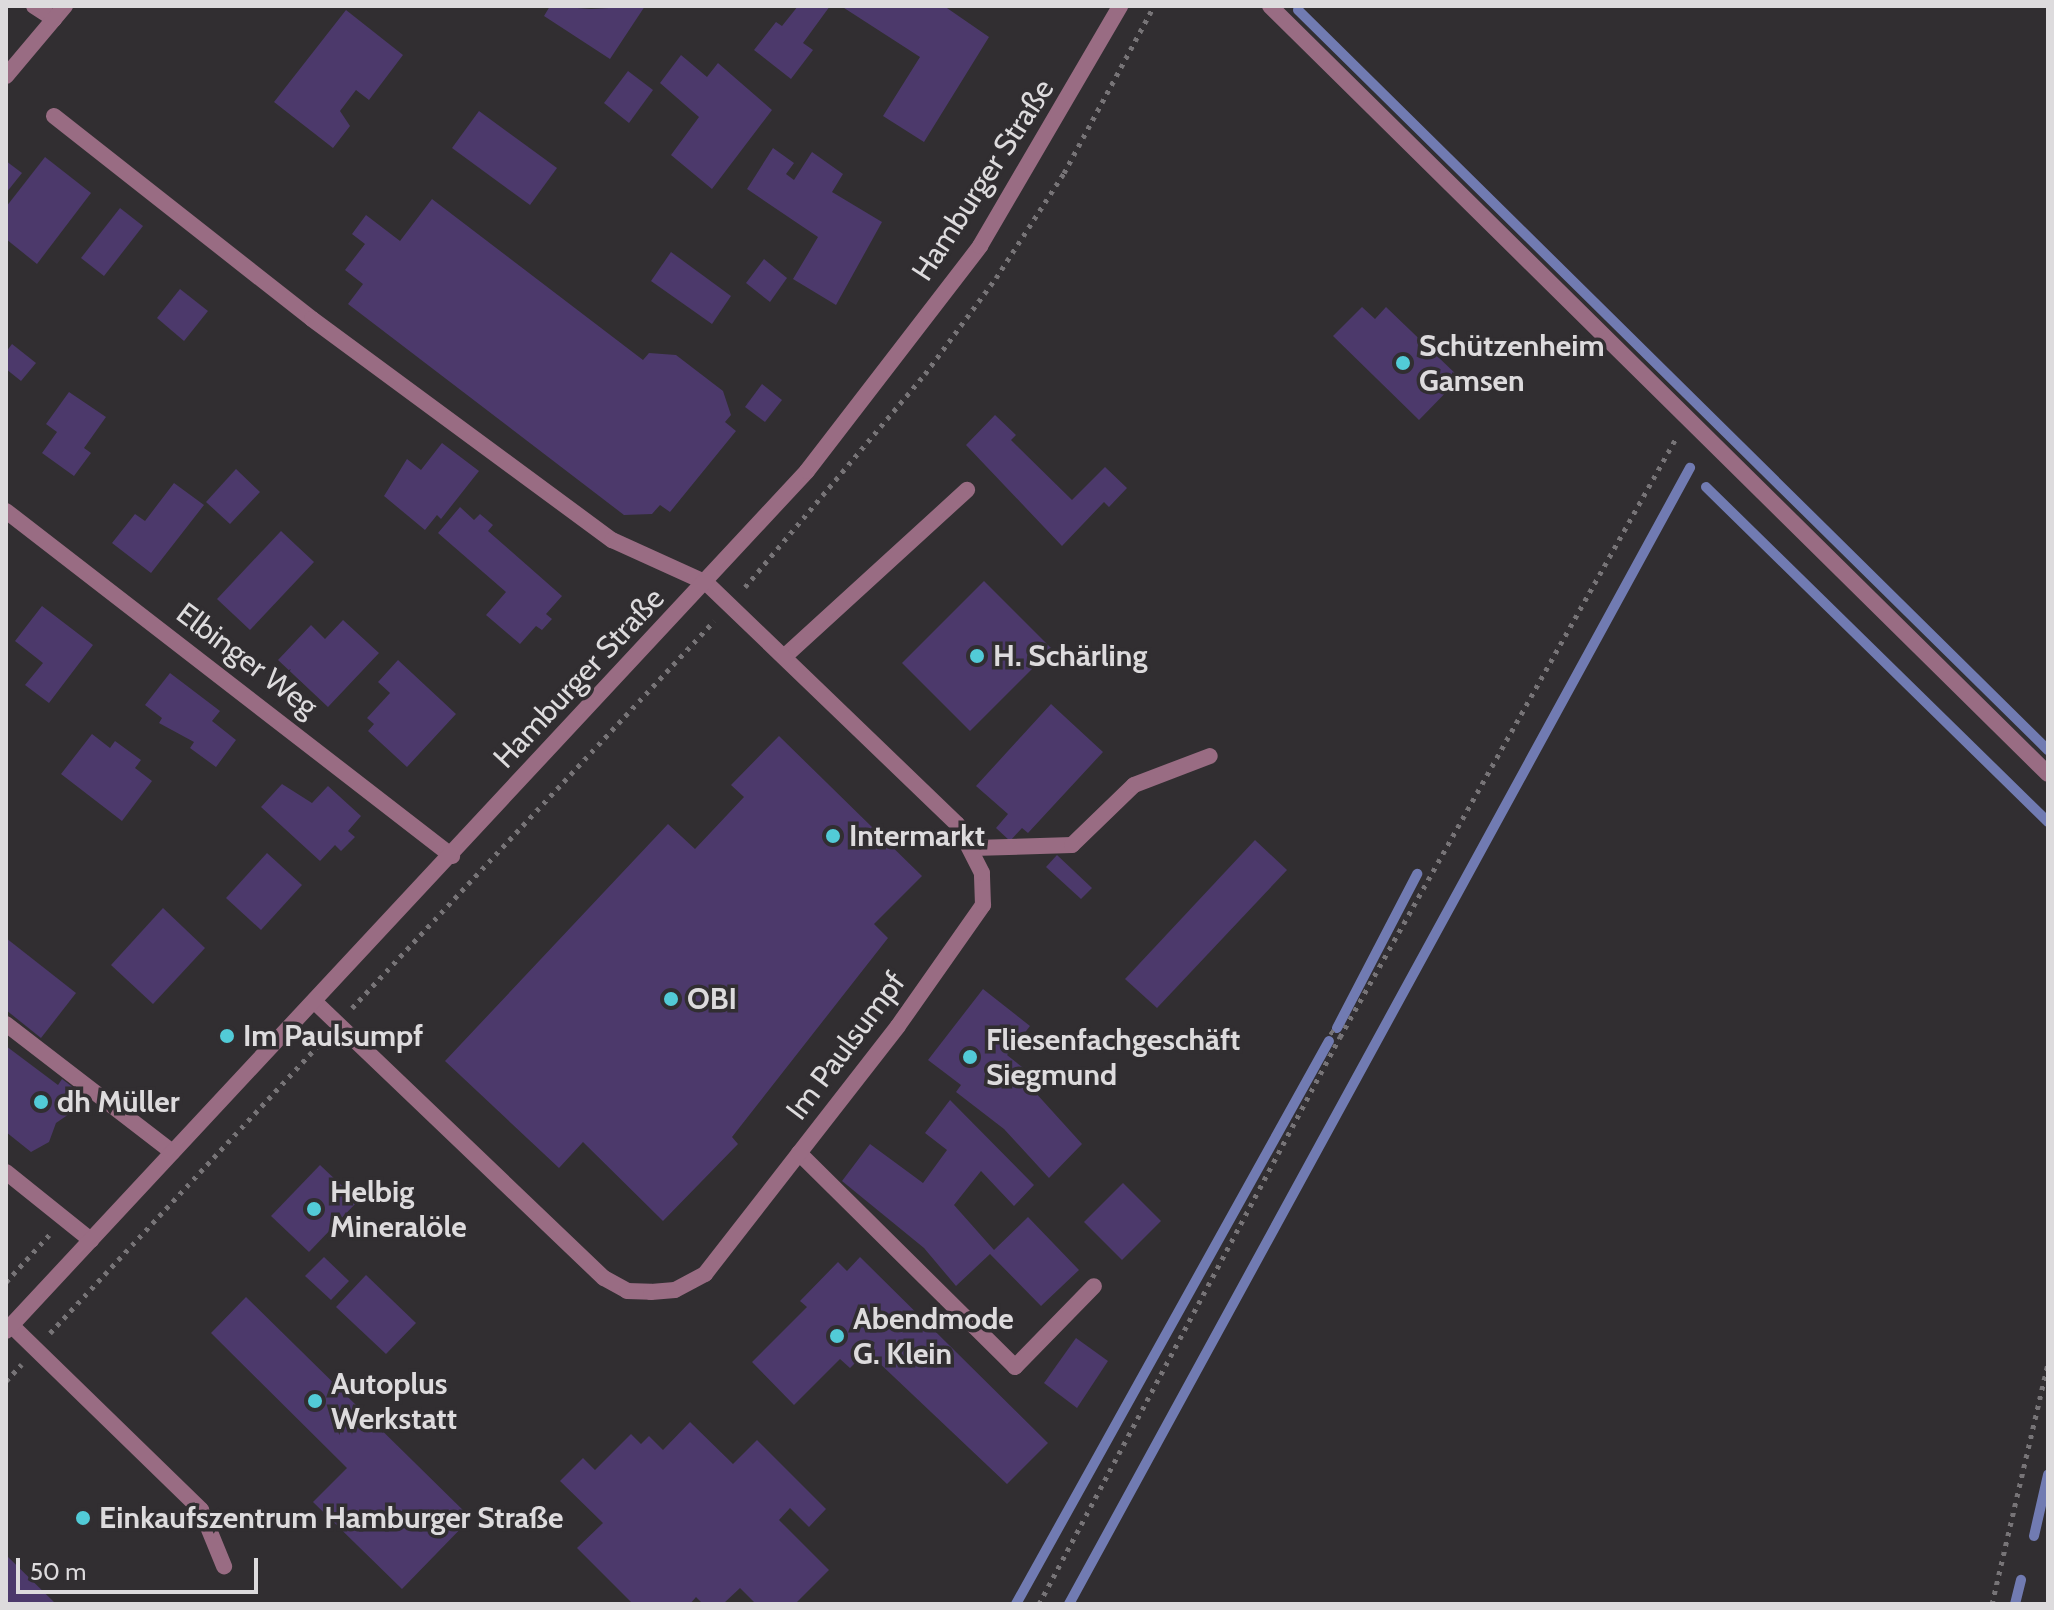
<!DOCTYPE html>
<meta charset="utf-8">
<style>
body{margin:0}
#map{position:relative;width:2054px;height:1610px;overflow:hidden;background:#312e31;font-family:Cabin,sans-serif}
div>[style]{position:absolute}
.stream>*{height:10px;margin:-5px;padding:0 5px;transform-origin:5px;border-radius:5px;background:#717bb2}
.building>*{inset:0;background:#4c396b}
.path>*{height:5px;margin-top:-2.5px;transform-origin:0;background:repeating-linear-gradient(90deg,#777477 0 4px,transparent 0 10px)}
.service>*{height:16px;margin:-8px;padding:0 8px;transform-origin:8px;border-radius:8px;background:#996c83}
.minor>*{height:16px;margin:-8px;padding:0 8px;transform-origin:8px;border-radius:8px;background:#996c83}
.tertiary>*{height:16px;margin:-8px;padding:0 8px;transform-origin:8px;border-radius:8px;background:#996c83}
.dots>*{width:22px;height:22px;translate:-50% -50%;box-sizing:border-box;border:4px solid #312e31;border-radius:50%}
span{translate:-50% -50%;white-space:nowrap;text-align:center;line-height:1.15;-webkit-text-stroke:7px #312e31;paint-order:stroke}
.street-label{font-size:30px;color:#dddbdd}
.poi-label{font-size:30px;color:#dddbdd;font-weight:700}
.left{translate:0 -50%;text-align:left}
.frame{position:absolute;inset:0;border:8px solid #dddbdd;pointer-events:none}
.scale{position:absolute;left:16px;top:1558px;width:242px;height:36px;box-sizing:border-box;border:4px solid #dddbdd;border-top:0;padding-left:10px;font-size:24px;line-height:28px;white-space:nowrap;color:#dddbdd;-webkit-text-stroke:6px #312e31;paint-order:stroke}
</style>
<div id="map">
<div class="stream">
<div style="left:1298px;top:10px;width:1054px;rotate:44.62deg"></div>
<div style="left:1706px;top:487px;width:479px;rotate:44.4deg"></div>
<div style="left:1337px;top:1028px;width:174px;rotate:-62.5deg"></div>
<div style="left:2034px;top:1536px;width:63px;rotate:-77.1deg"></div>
<div style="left:1016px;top:1604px;width:644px;rotate:-60.93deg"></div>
<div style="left:1069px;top:1604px;width:1295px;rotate:-61.34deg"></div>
<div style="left:2015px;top:1604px;width:25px;rotate:-76deg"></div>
</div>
<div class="building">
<div style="clip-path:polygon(550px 6px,591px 9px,645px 6px,610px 59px,544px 16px)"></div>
<div style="clip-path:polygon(798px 6px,830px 6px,803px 43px,813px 50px,791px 79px,754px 50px,776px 22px,782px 26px)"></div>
<div style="clip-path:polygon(841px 6px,944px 6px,989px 37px,924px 142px,883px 116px,920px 57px)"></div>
<div style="clip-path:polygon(346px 10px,403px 55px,369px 100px,356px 90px,340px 111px,350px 126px,333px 148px,274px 102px)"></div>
<div style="clip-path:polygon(681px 55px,707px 77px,718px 63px,772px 110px,712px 189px,671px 155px,699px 117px,660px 83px)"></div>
<div style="clip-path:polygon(628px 71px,653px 90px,629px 123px,604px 103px)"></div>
<div style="clip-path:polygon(479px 111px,557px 168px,530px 205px,452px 148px)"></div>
<div style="clip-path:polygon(773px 148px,794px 163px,786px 174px,794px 180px,812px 152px,843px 174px,832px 192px,882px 222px,836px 305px,793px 279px,818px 237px,747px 189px)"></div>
<div style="clip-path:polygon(45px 157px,91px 193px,37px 264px,6px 239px,6px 207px)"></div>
<div style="clip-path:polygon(6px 161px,22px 173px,6px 193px)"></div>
<div style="clip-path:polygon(432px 199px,643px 360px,649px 353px,676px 355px,723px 391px,731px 415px,725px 422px,736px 431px,670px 512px,660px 505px,652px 514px,624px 515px,348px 304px,363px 284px,345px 270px,365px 244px,352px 234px,366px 215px,400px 241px)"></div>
<div style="clip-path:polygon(120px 208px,143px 226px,104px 276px,81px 258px)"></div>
<div style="clip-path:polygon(671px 252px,731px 296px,712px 324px,651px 281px)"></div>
<div style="clip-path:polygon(764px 259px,787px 278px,770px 302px,746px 283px)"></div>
<div style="clip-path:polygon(180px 289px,208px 311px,184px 341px,157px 318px)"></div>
<div style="clip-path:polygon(1362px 307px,1375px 319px,1386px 307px,1460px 378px,1419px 420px,1333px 336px)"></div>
<div style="clip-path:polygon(12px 344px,36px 363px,21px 381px,6px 369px,6px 352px)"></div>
<div style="clip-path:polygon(762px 384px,782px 400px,765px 422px,745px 407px)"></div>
<div style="clip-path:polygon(69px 392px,106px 417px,84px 448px,91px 453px,74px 476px,42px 453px,57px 432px,46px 424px)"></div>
<div style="clip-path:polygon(995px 415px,1016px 435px,1011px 440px,1072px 500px,1105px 467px,1127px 488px,1109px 507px,1104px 502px,1062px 546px,966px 445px)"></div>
<div style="clip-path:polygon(442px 443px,479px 471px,441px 519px,437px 515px,425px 530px,384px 496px,407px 459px,421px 470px)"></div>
<div style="clip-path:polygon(236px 469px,260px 492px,230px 524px,206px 502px)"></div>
<div style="clip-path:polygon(174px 483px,204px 505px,151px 573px,112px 543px,135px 514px,145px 521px)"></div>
<div style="clip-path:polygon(460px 507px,474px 520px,480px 514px,493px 525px,488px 531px,562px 596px,546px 614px,552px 619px,542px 630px,536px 626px,520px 644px,486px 615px,506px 592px,438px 533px)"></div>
<div style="clip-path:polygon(281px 531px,314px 562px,250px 630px,217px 599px)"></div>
<div style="clip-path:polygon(984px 581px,1052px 649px,970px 731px,902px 663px)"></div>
<div style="clip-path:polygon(42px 606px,93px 645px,49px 703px,25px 685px,43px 663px,15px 641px)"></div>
<div style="clip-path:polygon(343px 620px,379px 653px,328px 707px,278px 660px,311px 625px,325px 639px)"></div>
<div style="clip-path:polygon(398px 660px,456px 714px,407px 767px,368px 731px,374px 724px,367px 718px,390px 693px,378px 682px)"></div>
<div style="clip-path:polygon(170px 673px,220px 711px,212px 721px,236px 740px,216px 767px,190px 748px,194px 742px,159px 723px,162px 718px,145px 705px)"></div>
<div style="clip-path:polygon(1051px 704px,1103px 752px,1028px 833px,1022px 828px,1010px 841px,996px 828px,1008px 814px,976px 786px)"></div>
<div style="clip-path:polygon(92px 734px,110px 748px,115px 741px,141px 760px,135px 768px,152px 781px,122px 821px,61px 774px)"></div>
<div style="clip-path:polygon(779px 736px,922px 876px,874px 924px,888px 938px,732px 1137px,738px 1144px,663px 1221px,583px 1142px,559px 1168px,445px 1061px,668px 824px,695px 849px,744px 797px,731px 785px)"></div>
<div style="clip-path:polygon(282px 784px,312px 803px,328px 786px,361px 816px,348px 831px,355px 837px,341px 851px,335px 845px,320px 861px,261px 807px)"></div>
<div style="clip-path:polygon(1255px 840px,1287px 870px,1157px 1008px,1125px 979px)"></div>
<div style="clip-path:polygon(267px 853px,302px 885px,261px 930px,226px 898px)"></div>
<div style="clip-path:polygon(1057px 855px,1092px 888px,1081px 899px,1046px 867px)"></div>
<div style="clip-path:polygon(163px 908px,205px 948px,153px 1004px,111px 965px)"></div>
<div style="clip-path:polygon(6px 938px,76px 993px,41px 1038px,6px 1010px)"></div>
<div style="clip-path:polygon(983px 989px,1030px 1026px,1007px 1055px,1041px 1082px,1034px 1091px,1082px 1144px,1049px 1178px,1004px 1129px,956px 1092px,961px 1085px,928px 1060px)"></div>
<div style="clip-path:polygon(6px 1046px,58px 1085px,62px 1079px,79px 1092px,72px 1112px,56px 1123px,49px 1142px,31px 1152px,6px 1132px)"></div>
<div style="clip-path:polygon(950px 1100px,1034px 1185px,1014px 1206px,981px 1171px,954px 1205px,994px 1250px,1028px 1217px,1079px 1270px,1041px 1306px,990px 1254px,956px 1286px,924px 1248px,842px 1181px,870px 1144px,923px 1183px,947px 1150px,925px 1133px)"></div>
<div style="clip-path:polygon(320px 1165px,358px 1201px,309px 1252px,271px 1216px)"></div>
<div style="clip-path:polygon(1123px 1183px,1161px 1221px,1122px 1260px,1084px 1222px)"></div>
<div style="clip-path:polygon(324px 1257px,349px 1281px,331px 1300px,305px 1276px)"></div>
<div style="clip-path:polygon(860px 1257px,1048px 1443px,1007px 1484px,875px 1359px,868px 1366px,860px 1358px,850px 1368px,840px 1359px,794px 1405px,752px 1362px,807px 1307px,800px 1301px,838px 1262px,847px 1271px)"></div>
<div style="clip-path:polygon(366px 1275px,416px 1323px,386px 1354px,336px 1307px)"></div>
<div style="clip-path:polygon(246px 1297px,471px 1518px,402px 1589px,313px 1502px,347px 1468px,211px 1333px)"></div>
<div style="clip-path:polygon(1076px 1338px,1108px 1361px,1077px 1408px,1044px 1383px)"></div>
<div style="clip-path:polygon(690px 1422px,733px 1464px,757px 1440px,826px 1509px,809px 1527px,790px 1508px,779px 1520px,829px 1570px,795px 1604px,756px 1604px,740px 1588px,723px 1604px,703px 1604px,696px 1597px,690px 1604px,633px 1604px,577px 1548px,603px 1523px,560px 1481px,583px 1458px,595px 1470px,631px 1434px,641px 1444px,649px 1436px,663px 1450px)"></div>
<div style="clip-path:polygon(6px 1555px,56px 1604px,6px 1604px)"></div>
</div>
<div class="path">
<div style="left:745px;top:587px;width:279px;rotate:-49.8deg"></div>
<div style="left:925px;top:374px;width:119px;rotate:-53.5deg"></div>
<div style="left:996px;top:278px;width:125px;rotate:-57.1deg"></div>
<div style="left:1064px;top:173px;width:190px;rotate:-61.7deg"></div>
<div style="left:352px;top:1008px;width:530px;rotate:-46.91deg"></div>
<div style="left:1330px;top:1031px;width:12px;rotate:31deg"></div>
<div style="left:6px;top:1282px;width:64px;rotate:-47.5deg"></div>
<div style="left:50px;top:1333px;width:402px;rotate:-47deg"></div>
<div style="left:6px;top:1381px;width:23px;rotate:-47deg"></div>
<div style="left:1039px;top:1604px;width:642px;rotate:-62.04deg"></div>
<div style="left:1340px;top:1037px;width:685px;rotate:-60.7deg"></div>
<div style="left:1992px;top:1604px;width:247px;rotate:-76.9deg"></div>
</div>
<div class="service">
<div style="left:54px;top:116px;width:328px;rotate:38.2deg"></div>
<div style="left:312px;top:319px;width:373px;rotate:36.4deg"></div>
<div style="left:612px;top:540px;width:104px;rotate:24.4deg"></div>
<div style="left:784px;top:657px;width:248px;rotate:-42.4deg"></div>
<div style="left:973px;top:848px;width:99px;rotate:-1.7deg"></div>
<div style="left:1072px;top:845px;width:86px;rotate:-44.1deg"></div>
<div style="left:1134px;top:785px;width:81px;rotate:-20.9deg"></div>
<div style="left:6px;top:1024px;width:210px;rotate:37.6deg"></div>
<div style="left:799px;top:1153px;width:304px;rotate:44.7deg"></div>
<div style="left:1015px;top:1367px;width:113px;rotate:-45.7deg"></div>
<div style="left:11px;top:1325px;width:265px;rotate:44.2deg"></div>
<div style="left:201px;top:1510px;width:61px;rotate:67.7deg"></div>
</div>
<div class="minor">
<div style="left:34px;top:6px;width:24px;rotate:33deg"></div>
<div style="left:1270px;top:6px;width:1093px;rotate:44.63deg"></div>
<div style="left:6px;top:76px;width:92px;rotate:-49.9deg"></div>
<div style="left:6px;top:511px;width:564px;rotate:37.72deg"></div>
<div style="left:316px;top:1003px;width:398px;rotate:43.7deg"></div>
<div style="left:604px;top:1278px;width:26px;rotate:29deg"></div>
<div style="left:627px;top:1291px;width:24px;rotate:2deg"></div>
<div style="left:651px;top:1292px;width:24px;rotate:-5deg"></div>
<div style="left:675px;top:1290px;width:34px;rotate:-28deg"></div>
<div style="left:705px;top:1274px;width:314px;rotate:-52.1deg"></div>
<div style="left:898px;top:1026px;width:148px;rotate:-54.9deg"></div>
<div style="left:983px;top:905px;width:32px;rotate:-92deg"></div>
<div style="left:982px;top:873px;width:55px;rotate:-117deg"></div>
<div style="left:957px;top:824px;width:347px;rotate:-136.1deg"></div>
<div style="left:6px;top:1172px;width:109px;rotate:38.7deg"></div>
</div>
<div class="tertiary">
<div style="left:6px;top:1331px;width:1175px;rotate:-47.03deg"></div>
<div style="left:807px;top:471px;width:284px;rotate:-52.4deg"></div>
<div style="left:980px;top:246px;width:278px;rotate:-59.7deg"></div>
</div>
<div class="dots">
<div style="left:1403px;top:363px;background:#52cbd7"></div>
<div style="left:977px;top:656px;background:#52cbd7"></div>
<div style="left:833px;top:836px;background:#52cbd7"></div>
<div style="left:671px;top:999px;background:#52cbd7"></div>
<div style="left:227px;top:1036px;background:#52cbd7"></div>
<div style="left:970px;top:1057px;background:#52cbd7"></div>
<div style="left:41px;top:1102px;background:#52cbd7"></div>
<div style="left:314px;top:1209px;background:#52cbd7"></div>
<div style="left:837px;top:1336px;background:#52cbd7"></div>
<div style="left:315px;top:1401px;background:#52cbd7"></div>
<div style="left:83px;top:1518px;background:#52cbd7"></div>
</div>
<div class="street-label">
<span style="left:983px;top:180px;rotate:-57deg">Hamburger Straße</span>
<span style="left:247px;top:660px;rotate:37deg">Elbinger Weg</span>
<span style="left:579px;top:678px;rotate:-47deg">Hamburger Straße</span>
<span style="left:846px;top:1046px;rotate:-53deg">Im Paulsumpf</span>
</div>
<div class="poi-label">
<span class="left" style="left:1419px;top:363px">Schützenheim<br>Gamsen</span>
<span class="left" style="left:993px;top:656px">H. Schärling</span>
<span class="left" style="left:849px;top:836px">Intermarkt</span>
<span class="left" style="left:687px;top:999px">OBI</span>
<span class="left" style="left:243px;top:1036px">Im Paulsumpf</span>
<span class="left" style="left:986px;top:1057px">Fliesenfachgeschäft<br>Siegmund</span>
<span class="left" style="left:57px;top:1102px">dh Müller</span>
<span class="left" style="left:330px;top:1209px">Helbig<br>Mineralöle</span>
<span class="left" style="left:853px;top:1336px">Abendmode<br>G. Klein</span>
<span class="left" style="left:331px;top:1401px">Autoplus<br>Werkstatt</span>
<span class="left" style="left:99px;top:1518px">Einkaufszentrum Hamburger Straße</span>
</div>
<div class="frame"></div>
<div class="scale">50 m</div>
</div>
